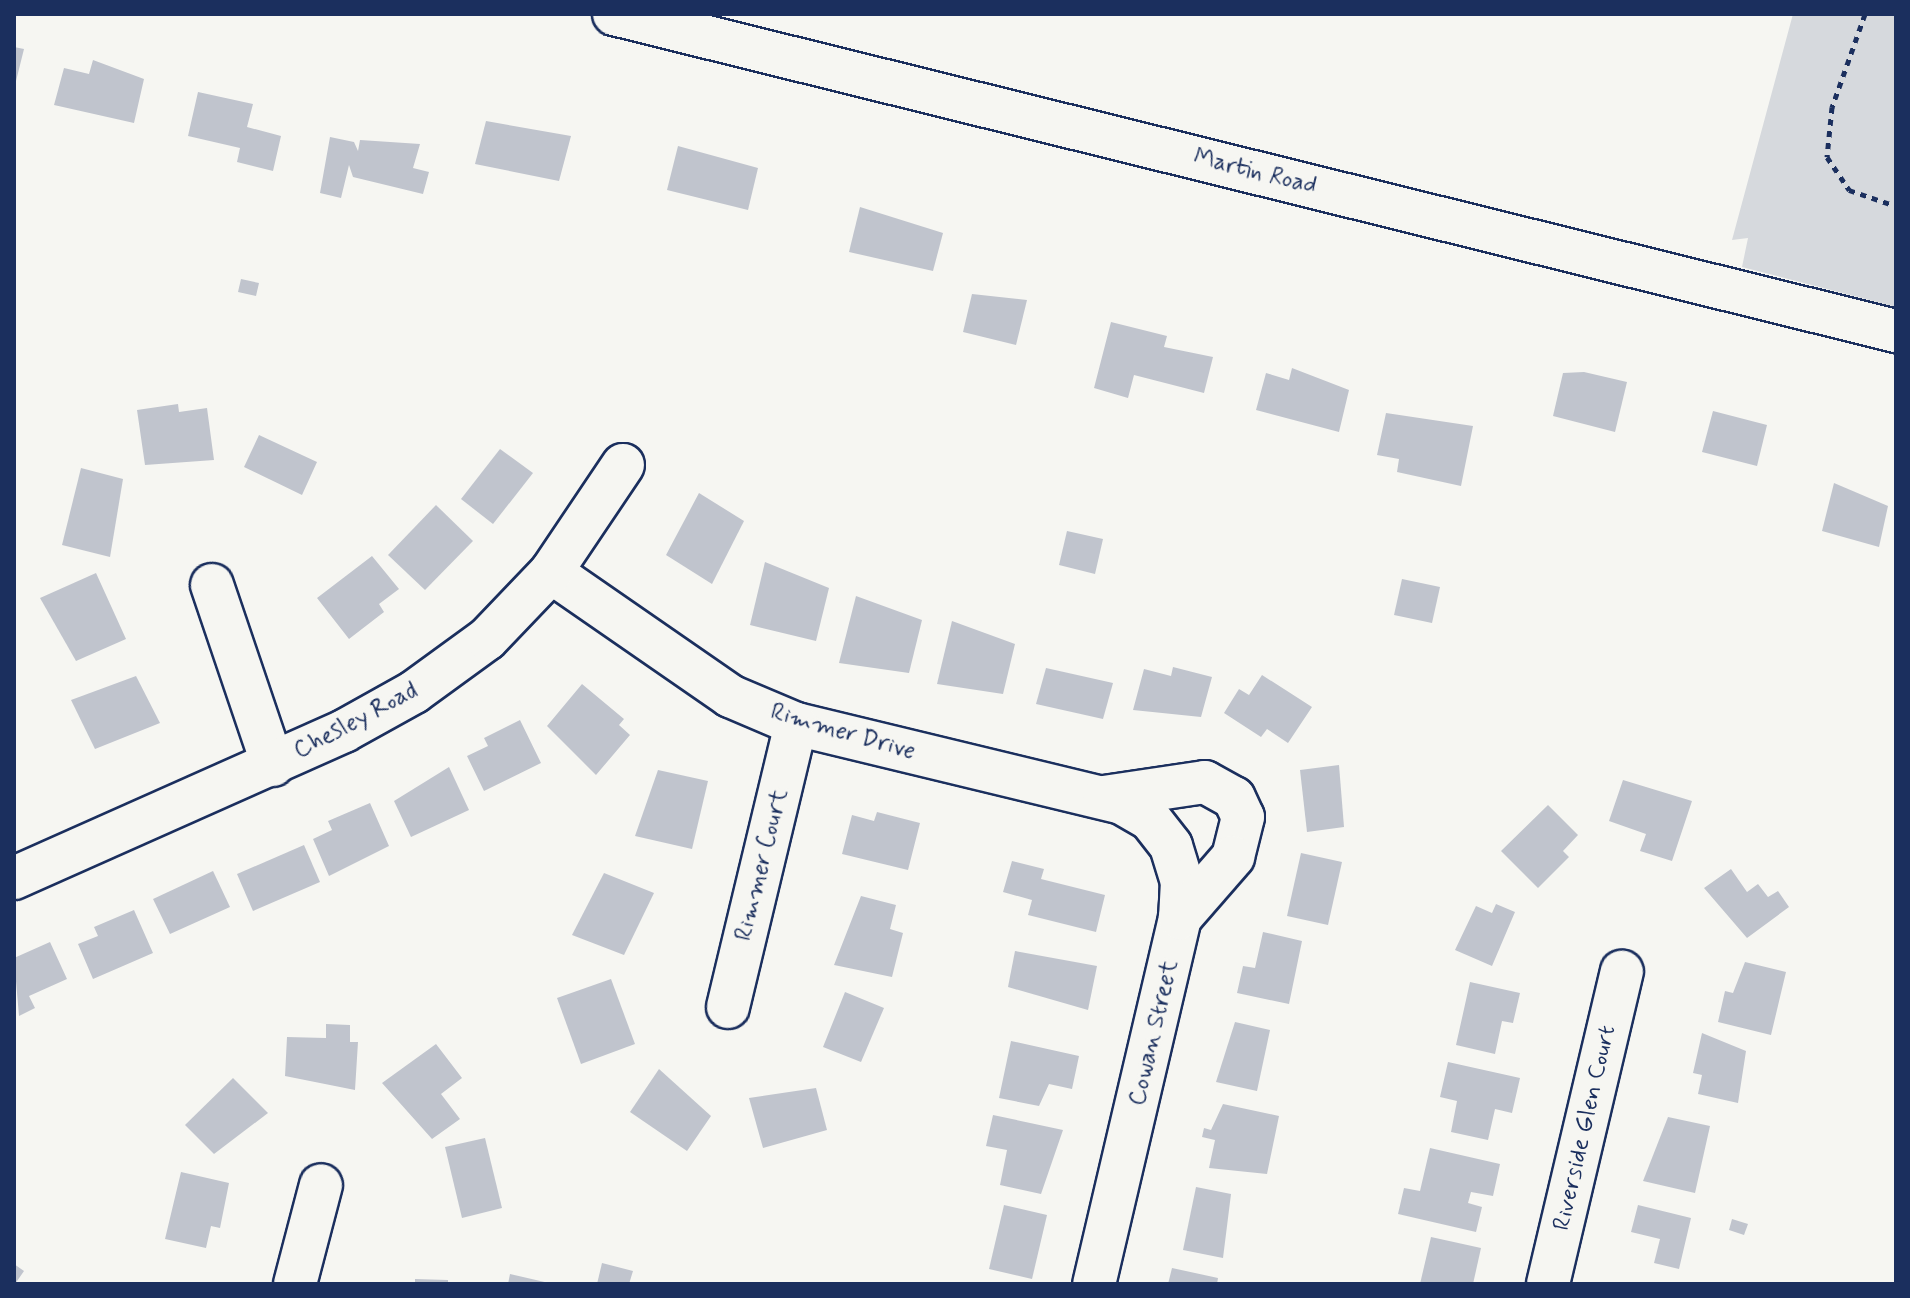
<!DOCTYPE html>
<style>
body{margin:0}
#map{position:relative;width:1910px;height:1298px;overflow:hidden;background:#f6f6f2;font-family:Mynerve,sans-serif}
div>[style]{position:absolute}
.green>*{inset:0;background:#d6d9dd}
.building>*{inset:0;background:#c0c4cd}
.path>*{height:5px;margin-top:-2.5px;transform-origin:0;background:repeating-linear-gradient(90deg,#1b2f5e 0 6px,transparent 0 12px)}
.roads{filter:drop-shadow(2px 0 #1b2f5e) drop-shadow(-2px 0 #1b2f5e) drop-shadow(0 2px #1b2f5e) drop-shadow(0 -2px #1b2f5e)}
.minor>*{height:42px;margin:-21px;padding:0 21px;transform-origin:21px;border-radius:21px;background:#f6f6f2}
span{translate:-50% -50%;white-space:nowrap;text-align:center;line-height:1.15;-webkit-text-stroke:6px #f6f6f2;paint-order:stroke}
.street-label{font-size:24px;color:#1b2f5e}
.frame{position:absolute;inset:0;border:16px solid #1b2f5e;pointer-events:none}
</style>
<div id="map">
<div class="green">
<div style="clip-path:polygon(1793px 14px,1896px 14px,1896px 307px,1742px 267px,1748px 238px,1732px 240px)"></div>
</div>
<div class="building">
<div style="clip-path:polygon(14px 47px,24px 49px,15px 85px,14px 85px)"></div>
<div style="clip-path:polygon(93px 60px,144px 79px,134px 123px,54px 105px,64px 68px,89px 74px)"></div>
<div style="clip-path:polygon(198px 92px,253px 104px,247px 127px,281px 136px,273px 171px,237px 162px,240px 148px,188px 136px)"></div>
<div style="clip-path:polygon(486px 121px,571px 136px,559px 181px,475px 164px)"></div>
<div style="clip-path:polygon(330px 137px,354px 142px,358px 151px,360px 140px,420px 144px,413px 168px,429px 172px,423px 194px,353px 177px,349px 165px,341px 198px,320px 193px)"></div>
<div style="clip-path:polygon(678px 146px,758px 168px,748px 210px,667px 190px)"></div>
<div style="clip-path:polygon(860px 207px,943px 233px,933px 271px,849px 252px)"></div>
<div style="clip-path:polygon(241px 279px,259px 283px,256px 296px,238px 292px)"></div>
<div style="clip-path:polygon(972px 294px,1027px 300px,1016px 345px,963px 332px)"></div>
<div style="clip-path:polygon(1111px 322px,1167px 336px,1164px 347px,1213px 357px,1204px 393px,1134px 375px,1128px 398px,1094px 388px)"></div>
<div style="clip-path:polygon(1292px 368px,1349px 390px,1339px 432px,1256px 410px,1266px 373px,1289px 380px)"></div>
<div style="clip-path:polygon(1584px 372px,1627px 382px,1615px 432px,1553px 416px,1563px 373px)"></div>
<div style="clip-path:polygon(178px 404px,179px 412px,207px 408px,214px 460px,145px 465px,137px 410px)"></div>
<div style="clip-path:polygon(1713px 411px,1767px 425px,1757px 466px,1702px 452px)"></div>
<div style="clip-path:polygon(1386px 413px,1473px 426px,1461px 486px,1397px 472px,1399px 459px,1377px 455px)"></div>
<div style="clip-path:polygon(259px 435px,317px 462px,302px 495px,244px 467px)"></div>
<div style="clip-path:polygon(500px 449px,533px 473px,493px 524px,461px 499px)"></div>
<div style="clip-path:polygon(81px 468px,123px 479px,110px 557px,62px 545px)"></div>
<div style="clip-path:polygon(1834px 483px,1888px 506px,1879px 547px,1822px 531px)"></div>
<div style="clip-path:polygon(699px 493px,744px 521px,712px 584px,666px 555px)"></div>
<div style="clip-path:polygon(436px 505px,473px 541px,425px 590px,388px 555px)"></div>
<div style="clip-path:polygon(1067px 531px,1103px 539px,1095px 574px,1059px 565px)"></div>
<div style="clip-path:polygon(372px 556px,399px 589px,379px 604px,384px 612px,349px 639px,317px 598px)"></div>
<div style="clip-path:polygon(765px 562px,829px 588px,816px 641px,750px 625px)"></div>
<div style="clip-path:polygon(96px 573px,126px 639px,76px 661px,40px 598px)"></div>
<div style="clip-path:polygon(1402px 579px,1440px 587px,1432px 623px,1394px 615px)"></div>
<div style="clip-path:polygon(856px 596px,922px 620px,909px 673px,839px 663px)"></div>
<div style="clip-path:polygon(952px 621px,1015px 644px,1003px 694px,937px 684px)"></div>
<div style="clip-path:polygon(1173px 667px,1212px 677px,1201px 717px,1133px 710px,1144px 669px,1171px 676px)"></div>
<div style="clip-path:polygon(1046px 668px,1113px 683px,1103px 719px,1036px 704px)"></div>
<div style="clip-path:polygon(1262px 675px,1312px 707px,1288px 743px,1267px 729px,1261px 737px,1224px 713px,1239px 689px,1249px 695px)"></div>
<div style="clip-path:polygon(136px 676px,160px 723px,95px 749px,71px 700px)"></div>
<div style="clip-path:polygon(582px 684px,624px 719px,619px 725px,630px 735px,596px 775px,547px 726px)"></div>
<div style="clip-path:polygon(520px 720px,541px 763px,484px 791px,467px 756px,488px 746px,484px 738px)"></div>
<div style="clip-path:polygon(1339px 765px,1344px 827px,1307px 832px,1300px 770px)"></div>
<div style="clip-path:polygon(449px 767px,469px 810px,411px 837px,394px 801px)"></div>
<div style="clip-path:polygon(658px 770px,708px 781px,692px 849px,635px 836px)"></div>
<div style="clip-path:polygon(1623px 780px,1692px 801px,1672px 861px,1640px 851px,1646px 834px,1609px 821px)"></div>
<div style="clip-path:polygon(370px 803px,389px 846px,329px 876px,313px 839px,332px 830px,328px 821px)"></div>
<div style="clip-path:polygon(1548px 805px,1578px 835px,1563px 851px,1569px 857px,1538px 888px,1501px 851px)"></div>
<div style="clip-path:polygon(877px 812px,920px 823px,908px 870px,842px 854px,852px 815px,874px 821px)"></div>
<div style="clip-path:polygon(304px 845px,320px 882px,253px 911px,237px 874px)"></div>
<div style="clip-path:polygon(1301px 853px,1342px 862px,1328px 925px,1287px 916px)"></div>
<div style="clip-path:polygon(1012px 861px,1044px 869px,1041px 879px,1105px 895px,1096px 932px,1028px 915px,1032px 900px,1003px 892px)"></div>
<div style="clip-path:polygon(1731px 869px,1747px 892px,1758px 884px,1768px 897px,1778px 891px,1789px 907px,1747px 938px,1704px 888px)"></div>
<div style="clip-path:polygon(213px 871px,230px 907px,170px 934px,153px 899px)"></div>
<div style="clip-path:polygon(604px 873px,654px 893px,624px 955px,572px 935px)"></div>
<div style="clip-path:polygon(861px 896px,896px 905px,890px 929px,903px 933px,892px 977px,834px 965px)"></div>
<div style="clip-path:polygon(1496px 904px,1515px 912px,1492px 966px,1455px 950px,1476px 906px,1492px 913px)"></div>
<div style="clip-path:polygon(134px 910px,153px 953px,93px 979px,78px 944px,98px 936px,94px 927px)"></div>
<div style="clip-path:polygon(1263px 932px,1302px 941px,1289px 1004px,1237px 993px,1243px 966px,1255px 968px)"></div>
<div style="clip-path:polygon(50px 942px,67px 979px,29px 996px,35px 1008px,19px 1016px,14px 958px)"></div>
<div style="clip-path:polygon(1015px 951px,1097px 966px,1088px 1010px,1008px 987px)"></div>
<div style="clip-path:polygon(1745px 962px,1786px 972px,1771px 1035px,1718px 1022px,1725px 991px,1733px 993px)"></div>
<div style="clip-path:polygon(611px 979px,635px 1044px,581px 1064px,557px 998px)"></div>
<div style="clip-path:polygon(1470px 982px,1520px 993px,1513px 1023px,1502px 1021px,1495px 1054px,1456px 1045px)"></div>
<div style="clip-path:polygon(845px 992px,884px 1008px,861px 1062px,823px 1047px)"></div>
<div style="clip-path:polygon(1235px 1022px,1270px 1030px,1257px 1091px,1216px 1082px)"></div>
<div style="clip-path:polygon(326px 1024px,350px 1025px,350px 1042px,358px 1042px,355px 1090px,285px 1076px,287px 1037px,326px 1038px)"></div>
<div style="clip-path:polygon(1702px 1033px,1746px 1051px,1738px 1103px,1698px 1094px,1702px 1075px,1693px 1073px)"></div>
<div style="clip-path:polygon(1011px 1041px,1079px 1056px,1072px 1089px,1049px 1084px,1039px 1106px,999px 1098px)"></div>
<div style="clip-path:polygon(436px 1044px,462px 1078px,441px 1094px,460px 1119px,432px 1139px,382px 1083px)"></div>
<div style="clip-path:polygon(1448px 1062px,1520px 1078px,1512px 1113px,1495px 1109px,1488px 1140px,1451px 1132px,1457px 1101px,1440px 1097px)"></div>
<div style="clip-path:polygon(659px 1069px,711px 1116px,687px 1151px,630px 1112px)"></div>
<div style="clip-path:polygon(233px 1078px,268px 1113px,214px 1154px,185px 1125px)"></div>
<div style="clip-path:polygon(816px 1088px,827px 1130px,763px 1148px,749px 1098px)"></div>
<div style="clip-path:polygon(1223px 1104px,1279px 1116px,1267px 1174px,1209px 1168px,1215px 1140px,1202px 1137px,1204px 1128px,1211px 1130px)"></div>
<div style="clip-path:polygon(993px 1115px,1063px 1130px,1041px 1194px,1000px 1185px,1007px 1150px,986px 1146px)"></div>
<div style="clip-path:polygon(1668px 1117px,1710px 1126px,1695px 1193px,1643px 1181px)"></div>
<div style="clip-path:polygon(485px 1138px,502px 1208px,462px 1218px,445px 1147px)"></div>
<div style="clip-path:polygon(1430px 1148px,1500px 1164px,1493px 1196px,1471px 1192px,1468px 1203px,1482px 1207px,1476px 1232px,1398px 1214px,1404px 1188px,1420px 1191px)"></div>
<div style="clip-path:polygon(181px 1172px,229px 1183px,220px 1228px,211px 1226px,206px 1248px,165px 1239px)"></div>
<div style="clip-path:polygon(1196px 1187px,1231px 1194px,1223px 1258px,1183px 1250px)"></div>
<div style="clip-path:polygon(1004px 1205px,1047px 1215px,1032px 1279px,989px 1269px)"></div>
<div style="clip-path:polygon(1638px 1205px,1691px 1218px,1679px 1269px,1654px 1263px,1660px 1239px,1631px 1232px)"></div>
<div style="clip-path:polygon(1732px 1219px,1748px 1224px,1744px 1235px,1729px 1230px)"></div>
<div style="clip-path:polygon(1431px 1237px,1481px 1248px,1473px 1284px,1420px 1284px)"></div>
<div style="clip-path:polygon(602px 1263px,633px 1271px,629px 1284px,597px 1284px)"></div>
<div style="clip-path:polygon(14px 1264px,24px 1271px,15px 1284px,14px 1284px)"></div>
<div style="clip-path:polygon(1172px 1268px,1218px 1278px,1217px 1284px,1168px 1284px)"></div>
<div style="clip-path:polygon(510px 1274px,549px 1283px,549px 1284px,508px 1284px)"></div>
<div style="clip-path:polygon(415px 1279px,448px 1280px,448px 1284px,415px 1284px)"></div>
</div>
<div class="path">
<div style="left:1865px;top:14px;width:99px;rotate:109.5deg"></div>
<div style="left:1832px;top:107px;width:50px;rotate:95.7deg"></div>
<div style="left:1827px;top:157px;width:40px;rotate:56deg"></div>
<div style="left:1849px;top:190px;width:50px;rotate:18.8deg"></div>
</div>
<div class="roads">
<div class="minor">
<div style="left:614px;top:14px;width:1321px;rotate:13.89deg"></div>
<div style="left:551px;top:572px;width:218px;rotate:34.7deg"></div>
<div style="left:730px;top:696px;width:72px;rotate:23deg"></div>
<div style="left:796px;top:724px;width:335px;rotate:13.6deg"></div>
<div style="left:1122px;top:803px;width:32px;rotate:30deg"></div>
<div style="left:1150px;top:819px;width:34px;rotate:52deg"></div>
<div style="left:1171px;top:846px;width:37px;rotate:73deg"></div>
<div style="left:1182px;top:881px;width:37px;rotate:93deg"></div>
<div style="left:1180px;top:918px;width:376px;rotate:103.2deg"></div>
<div style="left:212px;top:585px;width:190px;rotate:71.3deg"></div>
<div style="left:1104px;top:797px;width:102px;rotate:-8.4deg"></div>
<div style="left:1205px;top:782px;width:33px;rotate:29deg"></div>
<div style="left:1234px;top:798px;width:21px;rotate:65deg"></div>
<div style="left:1243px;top:817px;width:41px;rotate:104deg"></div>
<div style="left:1233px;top:857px;width:81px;rotate:131deg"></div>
<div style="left:14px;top:878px;width:361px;rotate:-24deg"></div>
<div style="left:344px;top:731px;width:80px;rotate:-29.1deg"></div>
<div style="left:414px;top:692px;width:90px;rotate:-36deg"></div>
<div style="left:487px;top:639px;width:93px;rotate:-46.3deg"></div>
<div style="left:551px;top:572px;width:129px;rotate:-56.1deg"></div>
<div style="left:728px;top:1007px;width:291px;rotate:-76.5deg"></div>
<div style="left:295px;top:1284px;width:102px;rotate:-75.3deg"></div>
<div style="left:1548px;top:1284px;width:321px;rotate:-76.7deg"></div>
</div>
</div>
<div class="street-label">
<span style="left:1255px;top:172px;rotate:14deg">Martin Road</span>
<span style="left:356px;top:721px;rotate:-28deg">Chesley Road</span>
<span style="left:843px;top:732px;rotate:16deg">Rimmer Drive</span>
<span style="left:762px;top:865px;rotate:-76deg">Rimmer Court</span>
<span style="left:1154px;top:1033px;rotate:-77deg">Cowan Street</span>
<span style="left:1585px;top:1128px;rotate:-77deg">Riverside Glen Court</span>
</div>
<div class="frame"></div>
</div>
